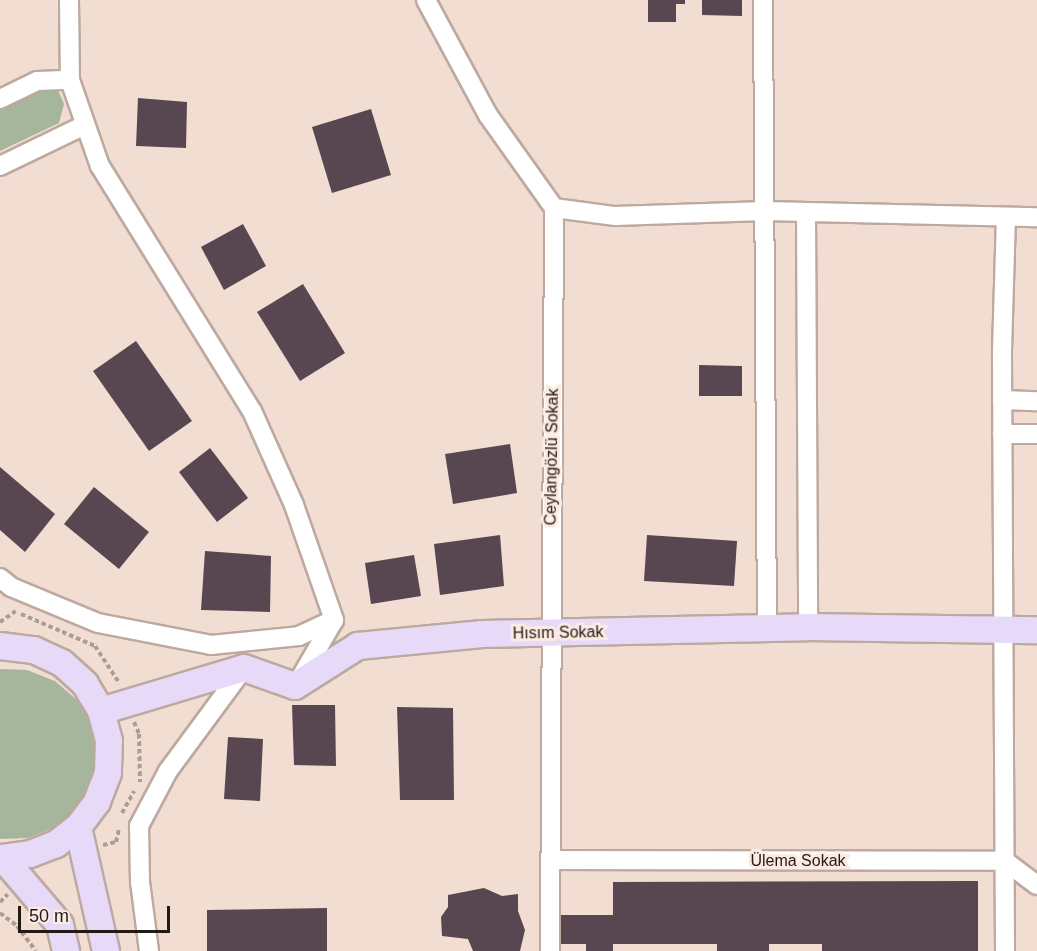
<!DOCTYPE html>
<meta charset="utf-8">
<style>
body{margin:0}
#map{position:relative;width:1037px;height:951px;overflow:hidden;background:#f2ddd2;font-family:Helvetica,sans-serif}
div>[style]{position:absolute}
.green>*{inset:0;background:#a5b69c}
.building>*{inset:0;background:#584751}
.path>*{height:4px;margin-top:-2px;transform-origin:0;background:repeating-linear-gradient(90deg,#ac9c93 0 4.5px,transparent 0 7.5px)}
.roads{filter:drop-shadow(2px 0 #bda99f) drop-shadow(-2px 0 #bda99f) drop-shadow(0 2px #bda99f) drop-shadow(0 -2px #bda99f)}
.street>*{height:18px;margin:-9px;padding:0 9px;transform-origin:9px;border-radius:9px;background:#fff}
.secondary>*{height:26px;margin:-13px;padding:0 13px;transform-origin:13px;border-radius:13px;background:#e6daf8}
span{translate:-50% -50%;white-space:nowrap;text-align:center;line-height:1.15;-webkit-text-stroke:6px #fdebe3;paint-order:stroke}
.street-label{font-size:16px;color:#211a16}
.scale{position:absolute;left:18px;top:906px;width:152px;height:27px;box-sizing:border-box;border:3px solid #211a16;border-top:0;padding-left:8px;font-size:18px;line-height:21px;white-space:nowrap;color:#211a16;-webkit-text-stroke:4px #fdebe3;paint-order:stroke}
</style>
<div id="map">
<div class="green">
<div style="clip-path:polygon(58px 90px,64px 104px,59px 123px,0 151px,0 110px,40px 91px)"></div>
<div style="clip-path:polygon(0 669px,27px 670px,55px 681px,77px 700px,91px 725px,96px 754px,91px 783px,76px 809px,53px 828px,28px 838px,0 839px)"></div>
</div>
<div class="building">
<div style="clip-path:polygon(648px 0,685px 0,685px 4px,676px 4px,676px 22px,648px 22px)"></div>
<div style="clip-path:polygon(702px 0,742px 0,742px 16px,702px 15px)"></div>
<div style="clip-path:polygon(138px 98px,187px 102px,186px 148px,136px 146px)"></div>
<div style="clip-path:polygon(371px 109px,391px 175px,332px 193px,312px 127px)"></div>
<div style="clip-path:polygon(243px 224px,266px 266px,224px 290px,201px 247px)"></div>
<div style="clip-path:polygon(303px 284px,345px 353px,300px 381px,257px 312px)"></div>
<div style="clip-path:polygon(136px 341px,192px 421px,149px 451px,93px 371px)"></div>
<div style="clip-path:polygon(699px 365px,742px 366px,742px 396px,699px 396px)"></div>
<div style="clip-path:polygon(510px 444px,517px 493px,453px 504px,445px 454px)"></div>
<div style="clip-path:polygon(210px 448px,248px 498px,217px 522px,179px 472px)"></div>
<div style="clip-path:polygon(0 467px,55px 514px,25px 552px,0 530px)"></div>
<div style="clip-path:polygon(94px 487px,149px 532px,119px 569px,64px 524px)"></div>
<div style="clip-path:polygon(500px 535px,504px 586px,440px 595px,434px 544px)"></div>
<div style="clip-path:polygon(647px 535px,737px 541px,734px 586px,644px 581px)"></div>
<div style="clip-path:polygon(205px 551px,271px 556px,270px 612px,201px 610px)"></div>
<div style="clip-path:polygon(414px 555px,421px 596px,371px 604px,365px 563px)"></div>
<div style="clip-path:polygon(292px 705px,335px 705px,336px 766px,294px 765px)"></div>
<div style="clip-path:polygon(397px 707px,453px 708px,454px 800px,400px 800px)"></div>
<div style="clip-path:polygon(228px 737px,263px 739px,260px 801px,224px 799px)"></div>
<div style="clip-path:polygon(978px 881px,978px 951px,822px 951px,822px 944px,769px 944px,769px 951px,717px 951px,717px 944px,613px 944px,613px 951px,586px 951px,586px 944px,559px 944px,559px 915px,613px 915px,613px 882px)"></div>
<div style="clip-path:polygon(484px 888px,502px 896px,518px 894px,518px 911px,525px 930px,520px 951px,473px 951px,468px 939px,442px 936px,441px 917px,448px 907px,448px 895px)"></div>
<div style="clip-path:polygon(327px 908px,327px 951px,207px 951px,207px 910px)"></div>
</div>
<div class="path">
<div style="left:21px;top:614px;width:81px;rotate:23.4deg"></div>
<div style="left:95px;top:646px;width:45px;rotate:56.7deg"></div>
<div style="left:0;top:622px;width:19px;rotate:-35deg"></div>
<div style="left:134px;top:722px;width:13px;rotate:67deg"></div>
<div style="left:139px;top:734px;width:48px;rotate:88.8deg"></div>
<div style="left:122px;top:813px;width:25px;rotate:-61deg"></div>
<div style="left:103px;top:845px;width:13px;rotate:-13deg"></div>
<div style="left:116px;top:842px;width:13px;rotate:-77deg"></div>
<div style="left:0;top:902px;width:11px;rotate:-45deg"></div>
<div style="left:0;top:913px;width:21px;rotate:37deg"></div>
<div style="left:17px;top:926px;width:31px;rotate:53deg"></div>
</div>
<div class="roads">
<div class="street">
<div style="left:69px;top:0;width:80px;rotate:89.3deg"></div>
<div style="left:70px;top:80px;width:91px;rotate:70.8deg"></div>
<div style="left:100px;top:166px;width:288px;rotate:58.2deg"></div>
<div style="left:252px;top:411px;width:103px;rotate:65.9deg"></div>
<div style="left:294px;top:505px;width:122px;rotate:70.8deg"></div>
<div style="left:334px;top:620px;width:72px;rotate:120.1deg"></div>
<div style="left:426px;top:0;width:131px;rotate:61.7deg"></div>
<div style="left:488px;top:115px;width:114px;rotate:54.6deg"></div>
<div style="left:554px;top:208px;width:743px;rotate:90.31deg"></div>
<div style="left:763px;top:0;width:629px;rotate:89.64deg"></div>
<div style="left:0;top:99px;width:41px;rotate:-25.9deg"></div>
<div style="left:37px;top:81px;width:33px;rotate:-2deg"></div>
<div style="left:0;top:166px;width:94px;rotate:-25.8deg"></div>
<div style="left:554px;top:208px;width:62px;rotate:7.5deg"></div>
<div style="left:615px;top:216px;width:150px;rotate:-1.9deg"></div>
<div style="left:765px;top:211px;width:272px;rotate:1.3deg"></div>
<div style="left:806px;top:212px;width:415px;rotate:89.7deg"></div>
<div style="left:1002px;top:400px;width:35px;rotate:2deg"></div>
<div style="left:1002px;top:434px;width:35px"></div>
<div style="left:0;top:578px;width:14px;rotate:39deg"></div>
<div style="left:11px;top:587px;width:94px;rotate:22.5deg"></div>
<div style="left:98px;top:623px;width:115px;rotate:11deg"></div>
<div style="left:211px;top:645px;width:88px;rotate:-5.8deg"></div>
<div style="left:299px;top:636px;width:38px;rotate:-25deg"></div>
<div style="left:550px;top:860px;width:455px;rotate:0.1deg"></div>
<div style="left:1005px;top:861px;width:40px;rotate:37deg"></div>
<div style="left:149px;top:951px;width:70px;rotate:-97.4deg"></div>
<div style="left:140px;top:882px;width:56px;rotate:-91deg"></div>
<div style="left:139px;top:826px;width:62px;rotate:-62.2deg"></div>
<div style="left:168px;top:771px;width:128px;rotate:-53.6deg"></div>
<div style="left:1005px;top:951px;width:600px;rotate:-90.29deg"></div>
<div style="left:1002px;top:351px;width:132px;rotate:-88.3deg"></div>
</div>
<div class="secondary">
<div style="left:0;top:646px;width:34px;rotate:7deg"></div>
<div style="left:34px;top:650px;width:31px;rotate:25deg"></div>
<div style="left:62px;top:663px;width:31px;rotate:42deg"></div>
<div style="left:85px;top:684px;width:31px;rotate:59deg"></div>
<div style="left:101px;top:711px;width:31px;rotate:75deg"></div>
<div style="left:109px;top:741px;width:32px;rotate:92deg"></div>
<div style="left:108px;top:773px;width:31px;rotate:111deg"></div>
<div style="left:97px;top:802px;width:31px;rotate:127deg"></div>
<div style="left:78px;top:827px;width:28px;rotate:142deg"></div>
<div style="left:56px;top:844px;width:28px;rotate:159deg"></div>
<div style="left:30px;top:854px;width:30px;rotate:172deg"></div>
<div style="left:101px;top:711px;width:149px;rotate:-16.7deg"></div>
<div style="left:244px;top:668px;width:54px;rotate:19.4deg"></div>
<div style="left:295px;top:686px;width:75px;rotate:-32.4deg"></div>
<div style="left:358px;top:646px;width:125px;rotate:-5.5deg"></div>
<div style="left:482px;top:634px;width:326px;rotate:-1.2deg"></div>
<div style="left:808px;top:627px;width:229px;rotate:0.8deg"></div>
<div style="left:78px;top:827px;width:127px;rotate:77.3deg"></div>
<div style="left:3px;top:858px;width:88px;rotate:49.6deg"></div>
<div style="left:60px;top:925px;width:27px;rotate:77deg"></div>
</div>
</div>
<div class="street-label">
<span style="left:552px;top:457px;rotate:-89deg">Ceylangözlü Sokak</span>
<span style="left:558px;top:633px;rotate:-1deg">Hısım Sokak</span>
<span style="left:798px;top:861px">Ülema Sokak</span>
</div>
<div class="scale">50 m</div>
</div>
